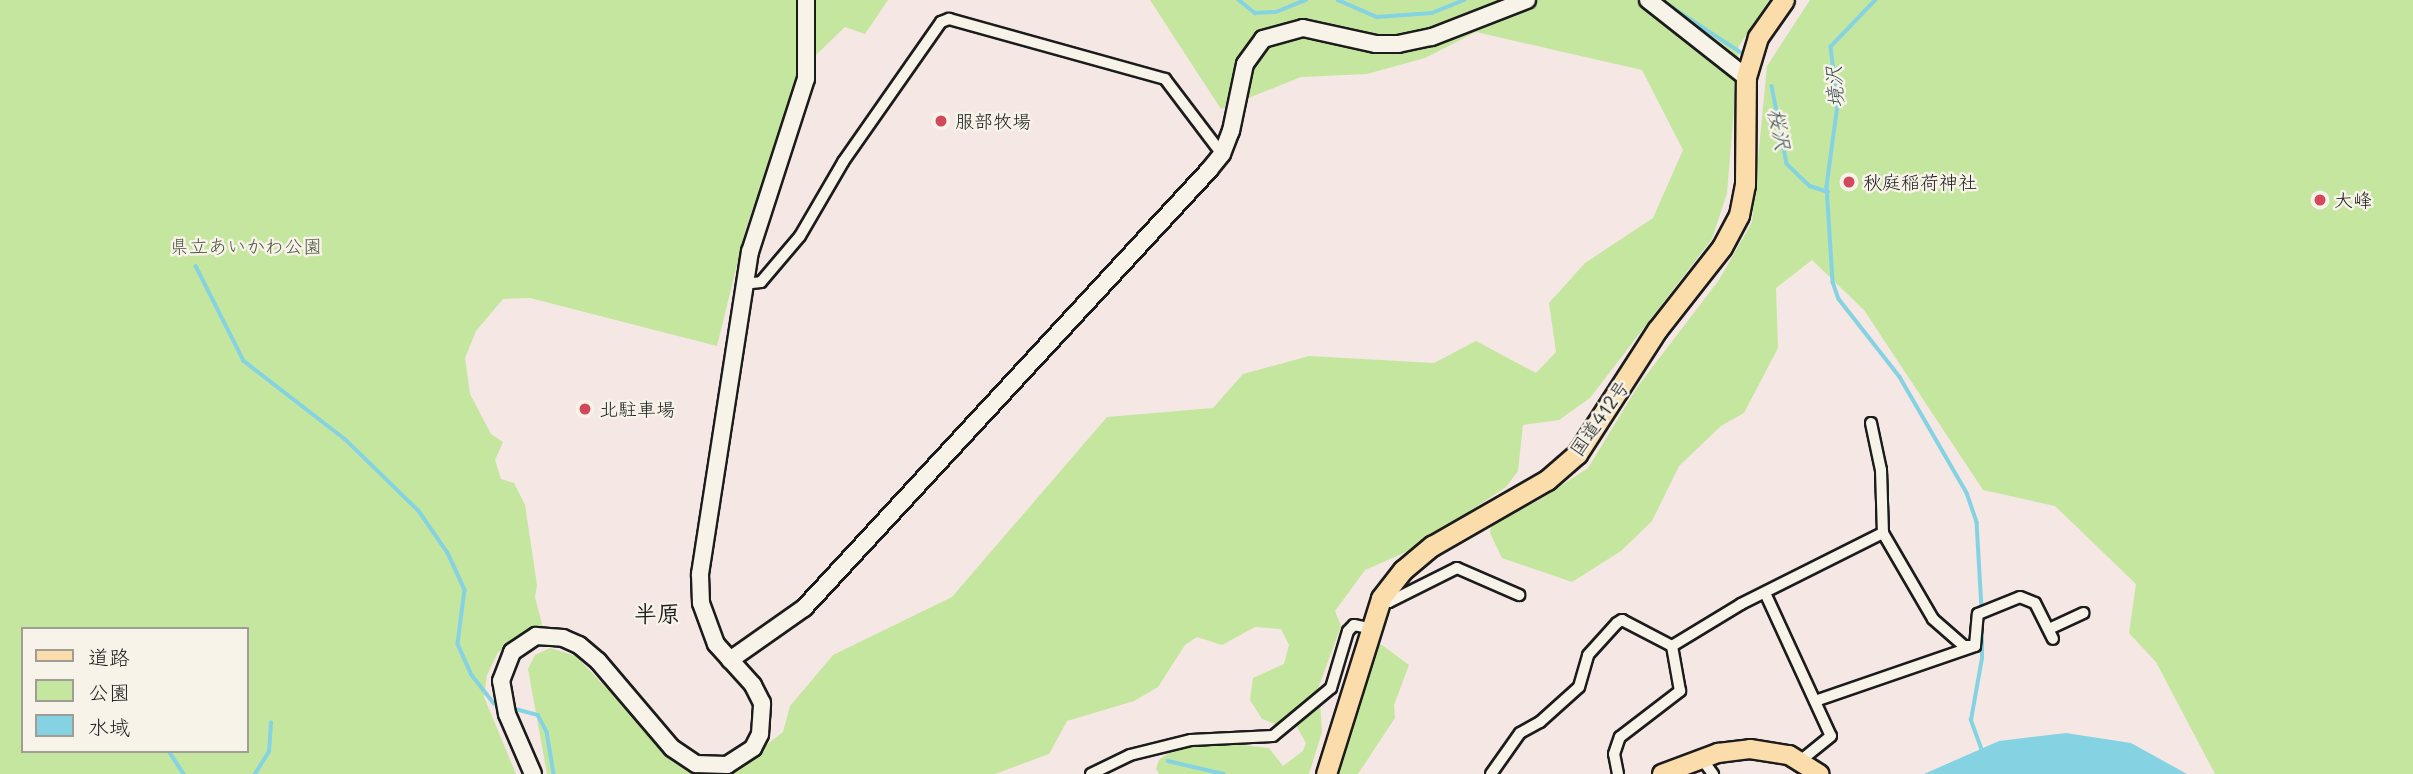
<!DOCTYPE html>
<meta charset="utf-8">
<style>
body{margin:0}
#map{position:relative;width:2413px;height:774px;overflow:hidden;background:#f4e7e4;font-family:Mali,"Klee One",sans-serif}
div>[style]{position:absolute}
.green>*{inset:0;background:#c5e69f}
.water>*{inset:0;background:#85d3e2}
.stream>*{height:3.5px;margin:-1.75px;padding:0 1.75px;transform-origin:1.75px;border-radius:1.75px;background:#85d3e2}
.roads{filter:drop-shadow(2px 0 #1c1c1c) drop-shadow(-2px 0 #1c1c1c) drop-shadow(0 2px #1c1c1c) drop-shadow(0 -2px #1c1c1c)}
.street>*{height:10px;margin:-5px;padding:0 5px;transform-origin:5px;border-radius:5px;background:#f7f3e8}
.secondary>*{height:16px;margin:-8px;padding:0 8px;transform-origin:8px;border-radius:8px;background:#f7f3e8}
.primary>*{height:18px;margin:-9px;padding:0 9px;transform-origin:9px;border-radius:9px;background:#faddab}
.highway>*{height:19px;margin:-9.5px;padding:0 9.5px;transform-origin:9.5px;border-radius:9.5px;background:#faddab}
.dots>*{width:19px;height:19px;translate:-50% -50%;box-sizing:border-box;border:4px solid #f7f3e8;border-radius:50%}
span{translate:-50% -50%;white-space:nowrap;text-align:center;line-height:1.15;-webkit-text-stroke:5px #f7f3e8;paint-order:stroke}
.poi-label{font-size:19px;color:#1c1c1c}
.left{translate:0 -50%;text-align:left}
.park-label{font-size:19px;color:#4f5943}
.street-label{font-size:19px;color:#1c1c1c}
.water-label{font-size:21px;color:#3c5357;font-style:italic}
.quarter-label{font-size:23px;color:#1c1c1c;font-weight:700}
.legend{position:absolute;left:21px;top:627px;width:228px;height:126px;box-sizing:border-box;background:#f7f3e8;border:2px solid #9f9d96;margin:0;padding:9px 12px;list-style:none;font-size:21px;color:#1c1c1c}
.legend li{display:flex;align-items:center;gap:14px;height:35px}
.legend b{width:35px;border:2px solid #9f9d96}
</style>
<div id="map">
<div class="green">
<div style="clip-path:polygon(evenodd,0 0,888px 0,865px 34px,845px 27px,797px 73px,794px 96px,746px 228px,717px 346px,530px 298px,503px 299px,476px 331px,465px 358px,470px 394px,491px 434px,503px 442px,495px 460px,501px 479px,514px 483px,525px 505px,537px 585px,535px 597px,543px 628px,498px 652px,487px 675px,484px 697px,516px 774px,0 774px,0 0,23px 629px,247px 629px,247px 751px,23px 751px,23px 629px)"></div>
<div style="clip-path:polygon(1150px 0,1769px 0,1739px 46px,1727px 193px,1712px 239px,1590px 398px,1559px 420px,1523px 425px,1518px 471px,1506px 487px,1413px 549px,1365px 570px,1335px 611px,1341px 626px,1319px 686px,1322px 732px,1309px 774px,1159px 774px,1156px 769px,1159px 760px,1176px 748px,1223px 743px,1269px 748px,1283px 766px,1303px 751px,1306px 743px,1292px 718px,1278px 725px,1262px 719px,1250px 700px,1253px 678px,1284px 664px,1289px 645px,1281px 629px,1255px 627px,1222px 645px,1197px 637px,1185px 645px,1158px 687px,1134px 701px,1067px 721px,1049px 754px,995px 774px,716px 774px,735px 769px,783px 732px,790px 706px,833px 655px,952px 597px,1107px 417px,1213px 408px,1243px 374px,1309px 356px,1434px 363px,1476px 341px,1536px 373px,1556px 352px,1549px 303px,1585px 263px,1653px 218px,1683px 150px,1642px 70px,1476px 32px,1425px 58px,1367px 74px,1301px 77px,1221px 109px)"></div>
<div style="clip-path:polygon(1810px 0,2413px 0,2413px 774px,2215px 774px,2156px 662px,2129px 633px,2136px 584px,2055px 506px,1983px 490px,1864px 310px,1812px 260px,1776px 288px,1778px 348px,1744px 413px,1721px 426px,1679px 466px,1652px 521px,1621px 551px,1572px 582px,1502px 558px,1490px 533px,1493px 520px,1536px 502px,1588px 468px,1638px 386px,1719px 280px,1752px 222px,1767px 66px)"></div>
<div style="clip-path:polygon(1373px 644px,1382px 645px,1409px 665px,1394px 705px,1395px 718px,1358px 774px,1336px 774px)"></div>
<div style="clip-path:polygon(550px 648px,576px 656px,663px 748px,685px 765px,711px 774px,547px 774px,528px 669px,535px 655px)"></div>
</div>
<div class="water">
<div style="clip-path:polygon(2066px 733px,2131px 743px,2187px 774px,1924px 774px,1999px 741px)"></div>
</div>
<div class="stream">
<div style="left:1239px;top:0;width:21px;rotate:39deg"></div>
<div style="left:1255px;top:13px;width:21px;rotate:-3deg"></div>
<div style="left:1276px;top:12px;width:32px;rotate:-22deg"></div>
<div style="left:1338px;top:0;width:43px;rotate:23.6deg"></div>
<div style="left:1377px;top:17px;width:55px;rotate:-4.2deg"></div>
<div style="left:1432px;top:13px;width:35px;rotate:-22deg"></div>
<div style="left:1661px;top:0;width:97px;rotate:33.2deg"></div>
<div style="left:1876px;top:0;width:65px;rotate:133.8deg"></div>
<div style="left:1831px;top:47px;width:58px;rotate:83.1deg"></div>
<div style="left:1838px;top:105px;width:82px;rotate:97.7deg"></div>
<div style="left:1827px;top:186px;width:96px;rotate:86.4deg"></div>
<div style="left:1833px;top:282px;width:18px;rotate:71deg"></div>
<div style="left:1839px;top:299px;width:99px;rotate:52deg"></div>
<div style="left:1900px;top:377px;width:134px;rotate:60deg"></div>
<div style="left:1967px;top:493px;width:31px;rotate:71deg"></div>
<div style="left:1977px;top:522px;width:88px;rotate:86.7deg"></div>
<div style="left:1772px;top:86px;width:79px;rotate:79.1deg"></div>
<div style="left:1787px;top:164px;width:32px;rotate:44deg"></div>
<div style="left:1810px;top:186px;width:19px;rotate:18deg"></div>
<div style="left:196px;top:266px;width:106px;rotate:63.2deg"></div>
<div style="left:244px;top:361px;width:128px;rotate:37.7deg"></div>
<div style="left:345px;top:439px;width:103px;rotate:44.2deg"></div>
<div style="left:419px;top:511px;width:51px;rotate:55.4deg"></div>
<div style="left:448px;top:553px;width:41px;rotate:65.3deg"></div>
<div style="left:465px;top:590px;width:54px;rotate:97.4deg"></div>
<div style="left:458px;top:644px;width:34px;rotate:66deg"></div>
<div style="left:472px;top:675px;width:36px;rotate:52deg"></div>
<div style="left:494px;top:703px;width:8px;rotate:14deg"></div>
<div style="left:512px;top:708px;width:27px;rotate:15deg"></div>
<div style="left:538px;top:715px;width:19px;rotate:62deg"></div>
<div style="left:547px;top:732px;width:43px;rotate:80.5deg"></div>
<div style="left:169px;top:751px;width:27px;rotate:57deg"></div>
<div style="left:1982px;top:751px;width:33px;rotate:-110deg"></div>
<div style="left:1971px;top:720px;width:63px;rotate:-79.9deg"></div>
<div style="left:1982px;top:658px;width:36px;rotate:-90deg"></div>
<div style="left:1168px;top:761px;width:57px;rotate:13.1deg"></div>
<div style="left:255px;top:774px;width:26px;rotate:-58deg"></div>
<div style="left:269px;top:752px;width:29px;rotate:-86deg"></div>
</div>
<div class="roads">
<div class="street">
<div style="left:743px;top:284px;width:18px;rotate:-6deg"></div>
<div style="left:761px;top:282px;width:60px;rotate:-49.7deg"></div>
<div style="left:800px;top:236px;width:86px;rotate:-59.8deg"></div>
<div style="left:843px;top:162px;width:171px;rotate:-55deg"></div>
<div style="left:941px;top:22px;width:9px;rotate:-21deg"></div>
<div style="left:949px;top:19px;width:224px;rotate:15.5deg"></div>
<div style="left:1165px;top:79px;width:94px;rotate:52.8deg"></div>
<div style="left:1871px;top:423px;width:48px;rotate:78deg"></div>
<div style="left:1881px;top:470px;width:63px;rotate:88.2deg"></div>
<div style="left:1766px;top:595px;width:155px;rotate:65.3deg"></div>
<div style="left:1831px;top:736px;width:38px;rotate:141deg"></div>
<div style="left:1381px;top:598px;width:9px;rotate:27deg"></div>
<div style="left:1389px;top:602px;width:76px;rotate:-26.6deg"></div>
<div style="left:1457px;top:568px;width:68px;rotate:23.5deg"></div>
<div style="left:2049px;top:629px;width:38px;rotate:-25deg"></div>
<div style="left:1975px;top:646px;width:32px;rotate:-85deg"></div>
<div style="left:1978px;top:614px;width:45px;rotate:-22deg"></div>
<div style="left:2020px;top:597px;width:16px;rotate:22deg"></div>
<div style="left:2035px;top:603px;width:40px;rotate:63.4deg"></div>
<div style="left:1702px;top:759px;width:19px;rotate:54deg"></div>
<div style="left:1091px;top:774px;width:43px;rotate:-26deg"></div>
<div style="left:1130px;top:755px;width:63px;rotate:-13.8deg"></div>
<div style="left:1191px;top:740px;width:82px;rotate:-2.8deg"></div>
<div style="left:1273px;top:736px;width:75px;rotate:-39.6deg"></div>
<div style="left:1331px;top:688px;width:59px;rotate:-73.4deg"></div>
<div style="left:1348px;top:631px;width:8px;rotate:-45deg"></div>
<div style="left:1354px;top:625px;width:14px;rotate:12deg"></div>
<div style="left:1491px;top:774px;width:50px;rotate:-54.7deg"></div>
<div style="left:1520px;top:733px;width:23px;rotate:-29deg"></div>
<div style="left:1540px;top:722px;width:52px;rotate:-41.9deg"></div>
<div style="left:1579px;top:687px;width:33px;rotate:-74deg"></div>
<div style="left:1588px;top:655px;width:43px;rotate:-47.8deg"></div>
<div style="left:1617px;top:623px;width:6px;rotate:-31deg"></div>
<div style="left:1622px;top:620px;width:56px;rotate:27.5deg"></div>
<div style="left:1672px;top:646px;width:81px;rotate:-31.3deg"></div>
<div style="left:1741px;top:604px;width:159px;rotate:-26.6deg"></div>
<div style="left:1883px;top:533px;width:99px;rotate:59.8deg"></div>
<div style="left:1933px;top:619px;width:41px;rotate:41.1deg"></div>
<div style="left:1964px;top:646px;width:11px"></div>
<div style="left:1975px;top:646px;width:169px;rotate:161deg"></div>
<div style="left:1618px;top:774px;width:20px;rotate:-101deg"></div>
<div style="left:1614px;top:754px;width:18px;rotate:-71deg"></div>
<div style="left:1620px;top:737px;width:76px;rotate:-37.5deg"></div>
<div style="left:1680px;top:691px;width:46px;rotate:-100.1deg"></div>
</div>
<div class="secondary">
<div style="left:1648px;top:0;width:125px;rotate:38.2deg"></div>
<div style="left:730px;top:660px;width:90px;rotate:-35.1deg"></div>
<div style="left:804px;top:608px;width:597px;rotate:-47.24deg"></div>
<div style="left:1209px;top:170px;width:21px;rotate:-51deg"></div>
<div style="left:1222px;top:154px;width:25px;rotate:-69deg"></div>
<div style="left:1231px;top:131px;width:68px;rotate:-78.2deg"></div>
<div style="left:1245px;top:64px;width:31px;rotate:-54deg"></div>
<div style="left:1263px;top:39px;width:41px;rotate:-15.4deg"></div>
<div style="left:1303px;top:28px;width:75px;rotate:12.4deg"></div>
<div style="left:1376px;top:44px;width:22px"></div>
<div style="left:1398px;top:44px;width:35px;rotate:-12deg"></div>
<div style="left:1432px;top:37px;width:102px;rotate:-21.3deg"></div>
<div style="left:533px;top:774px;width:65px;rotate:-113.4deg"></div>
<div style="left:507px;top:714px;width:34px;rotate:-100deg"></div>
<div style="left:501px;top:681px;width:31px;rotate:-69deg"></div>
<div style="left:512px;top:652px;width:29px;rotate:-34deg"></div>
<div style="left:536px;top:636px;width:27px;rotate:4deg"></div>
<div style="left:563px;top:638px;width:17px;rotate:24deg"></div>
<div style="left:579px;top:645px;width:25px;rotate:40deg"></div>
<div style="left:598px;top:661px;width:114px;rotate:49.6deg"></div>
<div style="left:672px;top:748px;width:29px;rotate:34deg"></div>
<div style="left:696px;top:764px;width:31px;rotate:2deg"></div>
<div style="left:727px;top:765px;width:31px;rotate:-33deg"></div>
<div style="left:753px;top:748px;width:16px;rotate:-63deg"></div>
<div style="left:760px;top:734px;width:31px;rotate:-86deg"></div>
<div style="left:762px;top:703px;width:20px;rotate:-117deg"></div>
<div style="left:753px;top:685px;width:55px;rotate:-132.1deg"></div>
<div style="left:716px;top:644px;width:44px;rotate:-110.1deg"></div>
<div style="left:701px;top:603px;width:29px;rotate:-92deg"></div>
<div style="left:700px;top:574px;width:326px;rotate:-81.2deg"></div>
<div style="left:750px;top:252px;width:182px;rotate:-72.1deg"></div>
<div style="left:806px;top:79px;width:79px;rotate:-90deg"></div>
</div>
<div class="primary">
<div style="left:1662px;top:774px;width:60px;rotate:-20.6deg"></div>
<div style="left:1718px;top:753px;width:32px;rotate:-7deg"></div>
<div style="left:1750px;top:749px;width:39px;rotate:9deg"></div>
<div style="left:1789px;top:755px;width:36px;rotate:32deg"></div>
</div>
<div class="highway">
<div style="left:1326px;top:774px;width:184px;rotate:-72.6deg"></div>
<div style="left:1381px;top:598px;width:36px;rotate:-52deg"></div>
<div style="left:1403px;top:570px;width:38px;rotate:-40deg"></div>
<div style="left:1432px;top:546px;width:133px;rotate:-29.9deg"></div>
<div style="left:1547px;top:480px;width:40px;rotate:-41deg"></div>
<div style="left:1577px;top:454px;width:148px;rotate:-57.2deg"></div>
<div style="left:1657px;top:330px;width:105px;rotate:-51.9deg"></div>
<div style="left:1722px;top:247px;width:36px;rotate:-62deg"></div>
<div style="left:1739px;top:215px;width:31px;rotate:-79deg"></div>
<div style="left:1745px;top:185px;width:108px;rotate:-89.5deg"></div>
<div style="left:1746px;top:77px;width:42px;rotate:-73.3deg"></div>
<div style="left:1758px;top:37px;width:45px;rotate:-54.9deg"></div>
</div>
</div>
<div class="dots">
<div style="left:941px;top:121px;background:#d1495b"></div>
<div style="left:1849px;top:182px;background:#d1495b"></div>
<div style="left:2320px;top:200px;background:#d1495b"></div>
<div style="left:585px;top:409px;background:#d1495b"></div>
</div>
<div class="poi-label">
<span class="left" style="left:955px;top:121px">服部牧場</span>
<span class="left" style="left:1863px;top:182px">秋庭稲荷神社</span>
<span class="left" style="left:2334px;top:200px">大峰</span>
<span class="left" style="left:599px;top:409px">北駐車場</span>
</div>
<div class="park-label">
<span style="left:246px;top:246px">県立あいかわ公園</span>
</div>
<div class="street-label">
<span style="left:1599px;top:418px;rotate:-55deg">国道412号</span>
</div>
<div class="water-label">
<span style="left:1834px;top:87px;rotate:-94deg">境沢</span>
<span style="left:1780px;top:129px;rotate:79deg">桜沢</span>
</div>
<div class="quarter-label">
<span style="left:657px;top:613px">半原</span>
</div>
<ul class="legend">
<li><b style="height:9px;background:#faddab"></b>道路</li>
<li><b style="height:19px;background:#c5e69f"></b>公園</li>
<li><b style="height:19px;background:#85d3e2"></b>水域</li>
</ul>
</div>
